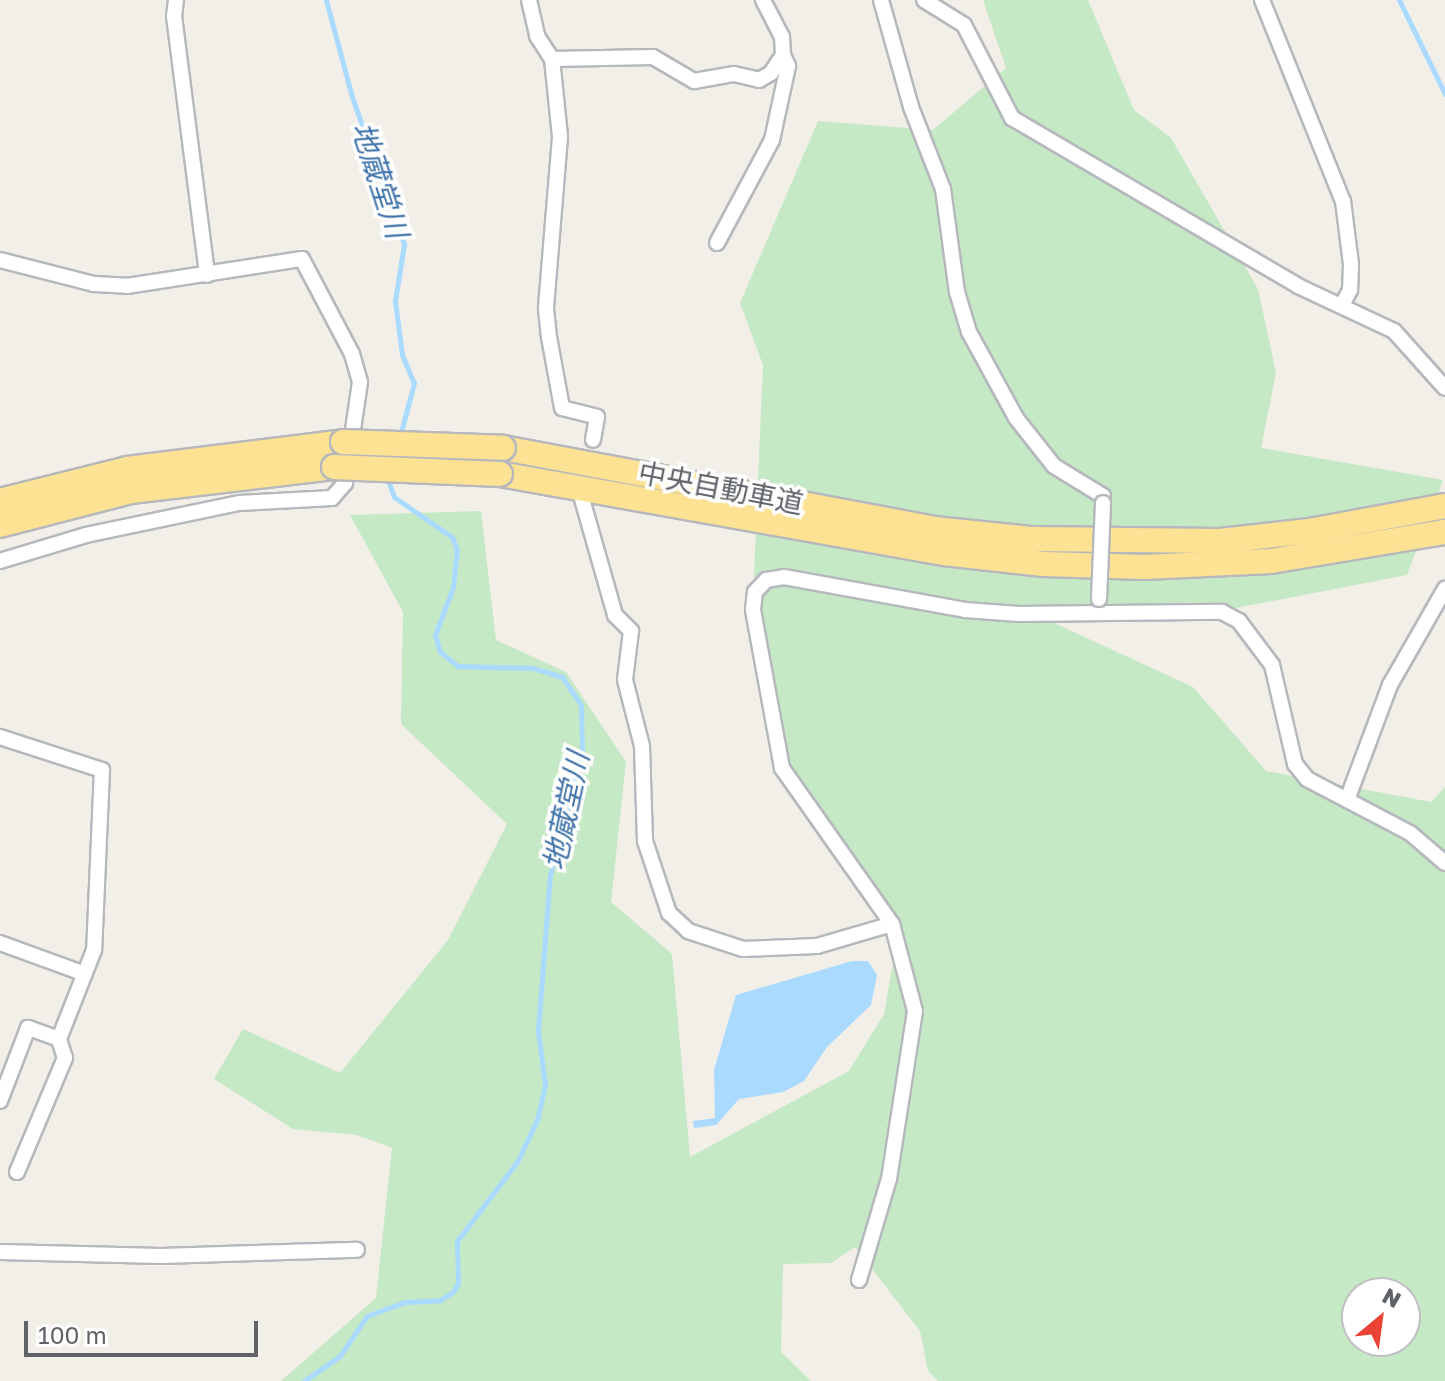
<!DOCTYPE html>
<meta charset="utf-8">
<style>
body{margin:0}
#map{position:relative;width:1445px;height:1381px;overflow:hidden;background:#f1efe8;font-family:"Golos Text","Noto Sans JP",sans-serif}
div>[style]{position:absolute}
.green>*{inset:0;background:#c5e8c5}
.water>*{inset:0;background:#aadaff}
.stream>*{height:5px;margin:-2.5px;padding:0 2.5px;transform-origin:2.5px;border-radius:2.5px;background:#aadaff}
.roads{filter:drop-shadow(2px 0 #b5b8bc) drop-shadow(-2px 0 #b5b8bc) drop-shadow(0 2px #b5b8bc) drop-shadow(0 -2px #b5b8bc)}
.street>*{height:14px;margin:-7px;padding:0 7px;transform-origin:7px;border-radius:7px;background:#fff}
.highway>*{height:24px;margin:-12px;padding:0 12px;transform-origin:12px;border-radius:12px;background:#fde293}
.bridges{filter:drop-shadow(2px 0 #b5b8bc) drop-shadow(-2px 0 #b5b8bc) drop-shadow(0 2px #b5b8bc) drop-shadow(0 -2px #b5b8bc)}
.street-bridge>*{height:14px;margin:-7px;padding:0 7px;transform-origin:7px;border-radius:7px;background:#fff}
.highway-bridge>*{height:24px;margin:-12px;padding:0 12px;transform-origin:12px;border-radius:12px;background:#fde293}
span{translate:-50% -50%;white-space:nowrap;text-align:center;line-height:1.15;-webkit-text-stroke:7px #fff;paint-order:stroke}
.street-label{font-size:28px;color:#5f6368}
.water-label{font-size:30px;color:#4174aa;font-style:italic}
.north{position:absolute;left:1341px;top:1277px;width:80px;height:80px;box-sizing:border-box;background:#fff;border:2px solid #bfc1c3;border-radius:50%;rotate:29deg;font-size:22px;font-weight:700;line-height:32px;text-align:center;color:#5f6368}
.north::after{content:'';display:block;margin:auto;width:28px;height:36px;background:#ea4335;clip-path:polygon(50% 0,100% 100%,50% 72%,0 100%)}
.scale{position:absolute;left:24px;top:1321px;width:234px;height:36px;box-sizing:border-box;border:4px solid #5f6368;border-top:0;padding-left:10px;font-size:24px;line-height:28px;white-space:nowrap;color:#5f6368;-webkit-text-stroke:6px #fff;paint-order:stroke}
</style>
<div id="map">
<div class="green">
<div style="clip-path:polygon(evenodd,983px 0,1088px 0,1134px 110px,1171px 138px,1258px 289px,1276px 373px,1261px 448px,1443px 480px,1407px 575px,1231px 609px,1041px 617px,1193px 687px,1266px 771px,1431px 802px,1445px 787px,1445px 1381px,938px 1381px,928px 1371px,920px 1331px,855px 1247px,831px 1263px,783px 1264px,781px 1352px,811px 1381px,281px 1381px,376px 1298px,392px 1148px,357px 1135px,293px 1129px,214px 1079px,243px 1029px,340px 1073px,448px 940px,507px 824px,401px 724px,403px 612px,350px 515px,481px 511px,496px 640px,566px 672px,626px 762px,611px 902px,672px 954px,690px 1157px,849px 1071px,884px 1014px,899px 929px,874px 887px,788px 771px,754px 574px,763px 365px,740px 303px,818px 121px,933px 130px,1006px 68px,983px 0,1357px 1293px,1405px 1293px,1405px 1341px,1357px 1341px,1357px 1293px)"></div>
</div>
<div class="water">
<div style="clip-path:polygon(852px 961px,868px 961px,877px 975px,871px 1005px,827px 1047px,804px 1081px,783px 1092px,739px 1099px,716px 1125px,694px 1128px,693px 1121px,715px 1118px,714px 1070px,736px 995px)"></div>
</div>
<div class="stream">
<div style="left:326px;top:0;width:100px;rotate:75deg"></div>
<div style="left:352px;top:97px;width:156px;rotate:70.5deg"></div>
<div style="left:404px;top:244px;width:58px;rotate:99deg"></div>
<div style="left:395px;top:301px;width:54px;rotate:82.6deg"></div>
<div style="left:402px;top:355px;width:30px;rotate:67deg"></div>
<div style="left:414px;top:383px;width:55px;rotate:104.8deg"></div>
<div style="left:1399px;top:0;width:105px;rotate:63.9deg"></div>
<div style="left:304px;top:1381px;width:44px;rotate:-34.8deg"></div>
<div style="left:340px;top:1356px;width:48px;rotate:-56deg"></div>
<div style="left:367px;top:1316px;width:40px;rotate:-20.2deg"></div>
<div style="left:405px;top:1302px;width:35px;rotate:-3deg"></div>
<div style="left:440px;top:1300px;width:15px;rotate:-32deg"></div>
<div style="left:453px;top:1292px;width:10px;rotate:-61deg"></div>
<div style="left:458px;top:1283px;width:42px;rotate:-91.4deg"></div>
<div style="left:457px;top:1241px;width:99px;rotate:-52.8deg"></div>
<div style="left:517px;top:1162px;width:47px;rotate:-64.5deg"></div>
<div style="left:537px;top:1120px;width:36px;rotate:-77deg"></div>
<div style="left:545px;top:1085px;width:55px;rotate:-97.3deg"></div>
<div style="left:538px;top:1030px;width:155px;rotate:-85.6deg"></div>
<div style="left:550px;top:875px;width:129px;rotate:-75.6deg"></div>
<div style="left:582px;top:750px;width:45px;rotate:-91.3deg"></div>
<div style="left:581px;top:705px;width:34px;rotate:-124deg"></div>
<div style="left:562px;top:677px;width:30px;rotate:-163deg"></div>
<div style="left:533px;top:668px;width:75px;rotate:-178.5deg"></div>
<div style="left:458px;top:666px;width:23px;rotate:-142deg"></div>
<div style="left:440px;top:652px;width:18px;rotate:-106deg"></div>
<div style="left:435px;top:635px;width:51px;rotate:-69.4deg"></div>
<div style="left:453px;top:587px;width:37px;rotate:-84deg"></div>
<div style="left:457px;top:550px;width:14px;rotate:-111deg"></div>
<div style="left:452px;top:537px;width:70px;rotate:-145.4deg"></div>
<div style="left:394px;top:497px;width:23px;rotate:-110deg"></div>
</div>
<div class="roads">
<div class="street">
<div style="left:176px;top:0;width:16px;rotate:97deg"></div>
<div style="left:174px;top:16px;width:261px;rotate:82.7deg"></div>
<div style="left:529px;top:0;width:37px;rotate:77deg"></div>
<div style="left:537px;top:36px;width:27px;rotate:57deg"></div>
<div style="left:552px;top:59px;width:78px;rotate:84.1deg"></div>
<div style="left:560px;top:137px;width:173px;rotate:94.7deg"></div>
<div style="left:546px;top:309px;width:28px;rotate:84deg"></div>
<div style="left:549px;top:337px;width:72px;rotate:79.6deg"></div>
<div style="left:562px;top:408px;width:36px;rotate:14deg"></div>
<div style="left:597px;top:417px;width:23px;rotate:100deg"></div>
<div style="left:881px;top:0;width:111px;rotate:74.3deg"></div>
<div style="left:911px;top:107px;width:88px;rotate:68.7deg"></div>
<div style="left:943px;top:189px;width:104px;rotate:82.3deg"></div>
<div style="left:957px;top:292px;width:42px;rotate:73.3deg"></div>
<div style="left:969px;top:332px;width:98px;rotate:61.3deg"></div>
<div style="left:1016px;top:418px;width:61px;rotate:51.6deg"></div>
<div style="left:1054px;top:466px;width:57px;rotate:31.5deg"></div>
<div style="left:1103px;top:496px;width:7px;rotate:90deg"></div>
<div style="left:924px;top:0;width:47px;rotate:32deg"></div>
<div style="left:964px;top:25px;width:105px;rotate:62.7deg"></div>
<div style="left:1012px;top:118px;width:332px;rotate:30.4deg"></div>
<div style="left:1298px;top:286px;width:106px;rotate:25.1deg"></div>
<div style="left:1394px;top:331px;width:76px;rotate:48.2deg"></div>
<div style="left:1262px;top:0;width:217px;rotate:68.1deg"></div>
<div style="left:1343px;top:201px;width:64px;rotate:82.8deg"></div>
<div style="left:1351px;top:264px;width:26px;rotate:92deg"></div>
<div style="left:1350px;top:290px;width:17px;rotate:118deg"></div>
<div style="left:552px;top:59px;width:101px;rotate:-1.1deg"></div>
<div style="left:653px;top:57px;width:48px;rotate:30.3deg"></div>
<div style="left:694px;top:81px;width:41px;rotate:-9.9deg"></div>
<div style="left:734px;top:74px;width:26px;rotate:13deg"></div>
<div style="left:759px;top:80px;width:14px;rotate:-30deg"></div>
<div style="left:771px;top:73px;width:22px;rotate:-56deg"></div>
<div style="left:783px;top:55px;width:18px;rotate:-93deg"></div>
<div style="left:782px;top:37px;width:42px;rotate:-117.2deg"></div>
<div style="left:717px;top:243px;width:117px;rotate:-61.9deg"></div>
<div style="left:772px;top:140px;width:76px;rotate:-77.8deg"></div>
<div style="left:788px;top:66px;width:12px;rotate:-114deg"></div>
<div style="left:0;top:260px;width:97px;rotate:14.3deg"></div>
<div style="left:94px;top:284px;width:33px;rotate:3deg"></div>
<div style="left:127px;top:286px;width:177px;rotate:-8.8deg"></div>
<div style="left:302px;top:259px;width:107px;rotate:62.2deg"></div>
<div style="left:352px;top:354px;width:29px;rotate:74deg"></div>
<div style="left:360px;top:382px;width:102px;rotate:98.4deg"></div>
<div style="left:345px;top:483px;width:20px;rotate:131deg"></div>
<div style="left:332px;top:498px;width:93px;rotate:176.9deg"></div>
<div style="left:239px;top:503px;width:156px;rotate:168.2deg"></div>
<div style="left:86px;top:535px;width:90px;rotate:163.2deg"></div>
<div style="left:582px;top:499px;width:121px;rotate:74.1deg"></div>
<div style="left:615px;top:615px;width:23px;rotate:45deg"></div>
<div style="left:631px;top:631px;width:49px;rotate:97deg"></div>
<div style="left:625px;top:680px;width:68px;rotate:75.6deg"></div>
<div style="left:642px;top:746px;width:95px;rotate:88.2deg"></div>
<div style="left:645px;top:841px;width:76px;rotate:71.6deg"></div>
<div style="left:669px;top:913px;width:26px;rotate:43deg"></div>
<div style="left:688px;top:931px;width:58px;rotate:18.1deg"></div>
<div style="left:743px;top:949px;width:74px;rotate:-2.3deg"></div>
<div style="left:817px;top:946px;width:78px;rotate:-16.3deg"></div>
<div style="left:0;top:737px;width:107px;rotate:17.9deg"></div>
<div style="left:102px;top:770px;width:180px;rotate:92.5deg"></div>
<div style="left:94px;top:950px;width:96px;rotate:111.5deg"></div>
<div style="left:59px;top:1039px;width:33px;rotate:-160deg"></div>
<div style="left:28px;top:1028px;width:78px;rotate:111deg"></div>
<div style="left:1347px;top:800px;width:123px;rotate:-69.5deg"></div>
<div style="left:1390px;top:685px;width:111px;rotate:-60.2deg"></div>
<div style="left:0;top:943px;width:90px;rotate:20deg"></div>
<div style="left:17px;top:1172px;width:124px;rotate:-67.2deg"></div>
<div style="left:65px;top:1058px;width:20px;rotate:-108deg"></div>
<div style="left:0;top:1252px;width:161px;rotate:1.4deg"></div>
<div style="left:161px;top:1256px;width:196px;rotate:-1.8deg"></div>
<div style="left:859px;top:1280px;width:105px;rotate:-73.5deg"></div>
<div style="left:889px;top:1179px;width:170px;rotate:-81.2deg"></div>
<div style="left:915px;top:1011px;width:90px;rotate:-104.8deg"></div>
<div style="left:892px;top:924px;width:191px;rotate:-125.2deg"></div>
<div style="left:782px;top:768px;width:161px;rotate:-100.4deg"></div>
<div style="left:753px;top:610px;width:18px;rotate:-84deg"></div>
<div style="left:755px;top:592px;width:16px;rotate:-47deg"></div>
<div style="left:766px;top:580px;width:18px;rotate:-9deg"></div>
<div style="left:784px;top:577px;width:184px;rotate:10.3deg"></div>
<div style="left:965px;top:610px;width:54px;rotate:4.2deg"></div>
<div style="left:1019px;top:614px;width:203px;rotate:-0.6deg"></div>
<div style="left:1222px;top:612px;width:19px;rotate:28deg"></div>
<div style="left:1239px;top:621px;width:55px;rotate:53.1deg"></div>
<div style="left:1272px;top:665px;width:102px;rotate:76.9deg"></div>
<div style="left:1295px;top:764px;width:19px;rotate:51deg"></div>
<div style="left:1307px;top:779px;width:116px;rotate:27.7deg"></div>
<div style="left:1410px;top:833px;width:46px;rotate:40.6deg"></div>
</div>
<div class="highway">
<div style="left:503px;top:448px;width:439px;rotate:10.6deg"></div>
<div style="left:934px;top:529px;width:100px;rotate:5.8deg"></div>
<div style="left:1033px;top:539px;width:187px;rotate:0.6deg"></div>
<div style="left:1220px;top:541px;width:90px;rotate:-6.4deg"></div>
<div style="left:1309px;top:531px;width:138px;rotate:-10.4deg"></div>
<div style="left:500px;top:474px;width:451px;rotate:10.1deg"></div>
<div style="left:944px;top:553px;width:100px;rotate:6.3deg"></div>
<div style="left:1043px;top:564px;width:102px;rotate:1.7deg"></div>
<div style="left:1145px;top:567px;width:126px;rotate:-2.7deg"></div>
<div style="left:1271px;top:561px;width:176px;rotate:-9.5deg"></div>
<div style="left:0;top:501px;width:131px;rotate:-14.1deg"></div>
<div style="left:127px;top:469px;width:218px;rotate:-7.1deg"></div>
<div style="left:0;top:525px;width:135px;rotate:-14.5deg"></div>
<div style="left:131px;top:491px;width:204px;rotate:-6.7deg"></div>
</div>
</div>
<div class="bridges">
<div class="street-bridge">
<div style="left:1099px;top:599px;width:96px;rotate:-87.6deg"></div>
</div>
<div class="highway-bridge">
<div style="left:343px;top:442px;width:160px;rotate:2.1deg"></div>
<div style="left:334px;top:467px;width:166px;rotate:2.4deg"></div>
</div>
</div>
<div class="street-label">
<span style="left:721px;top:488px;rotate:11deg">中央自動車道</span>
</div>
<div class="water-label">
<span style="left:380px;top:180px;rotate:72deg">地蔵堂川</span>
<span style="left:566px;top:811px;rotate:-78deg">地蔵堂川</span>
</div>
<div class="north">N</div>
<div class="scale">100 m</div>
</div>
